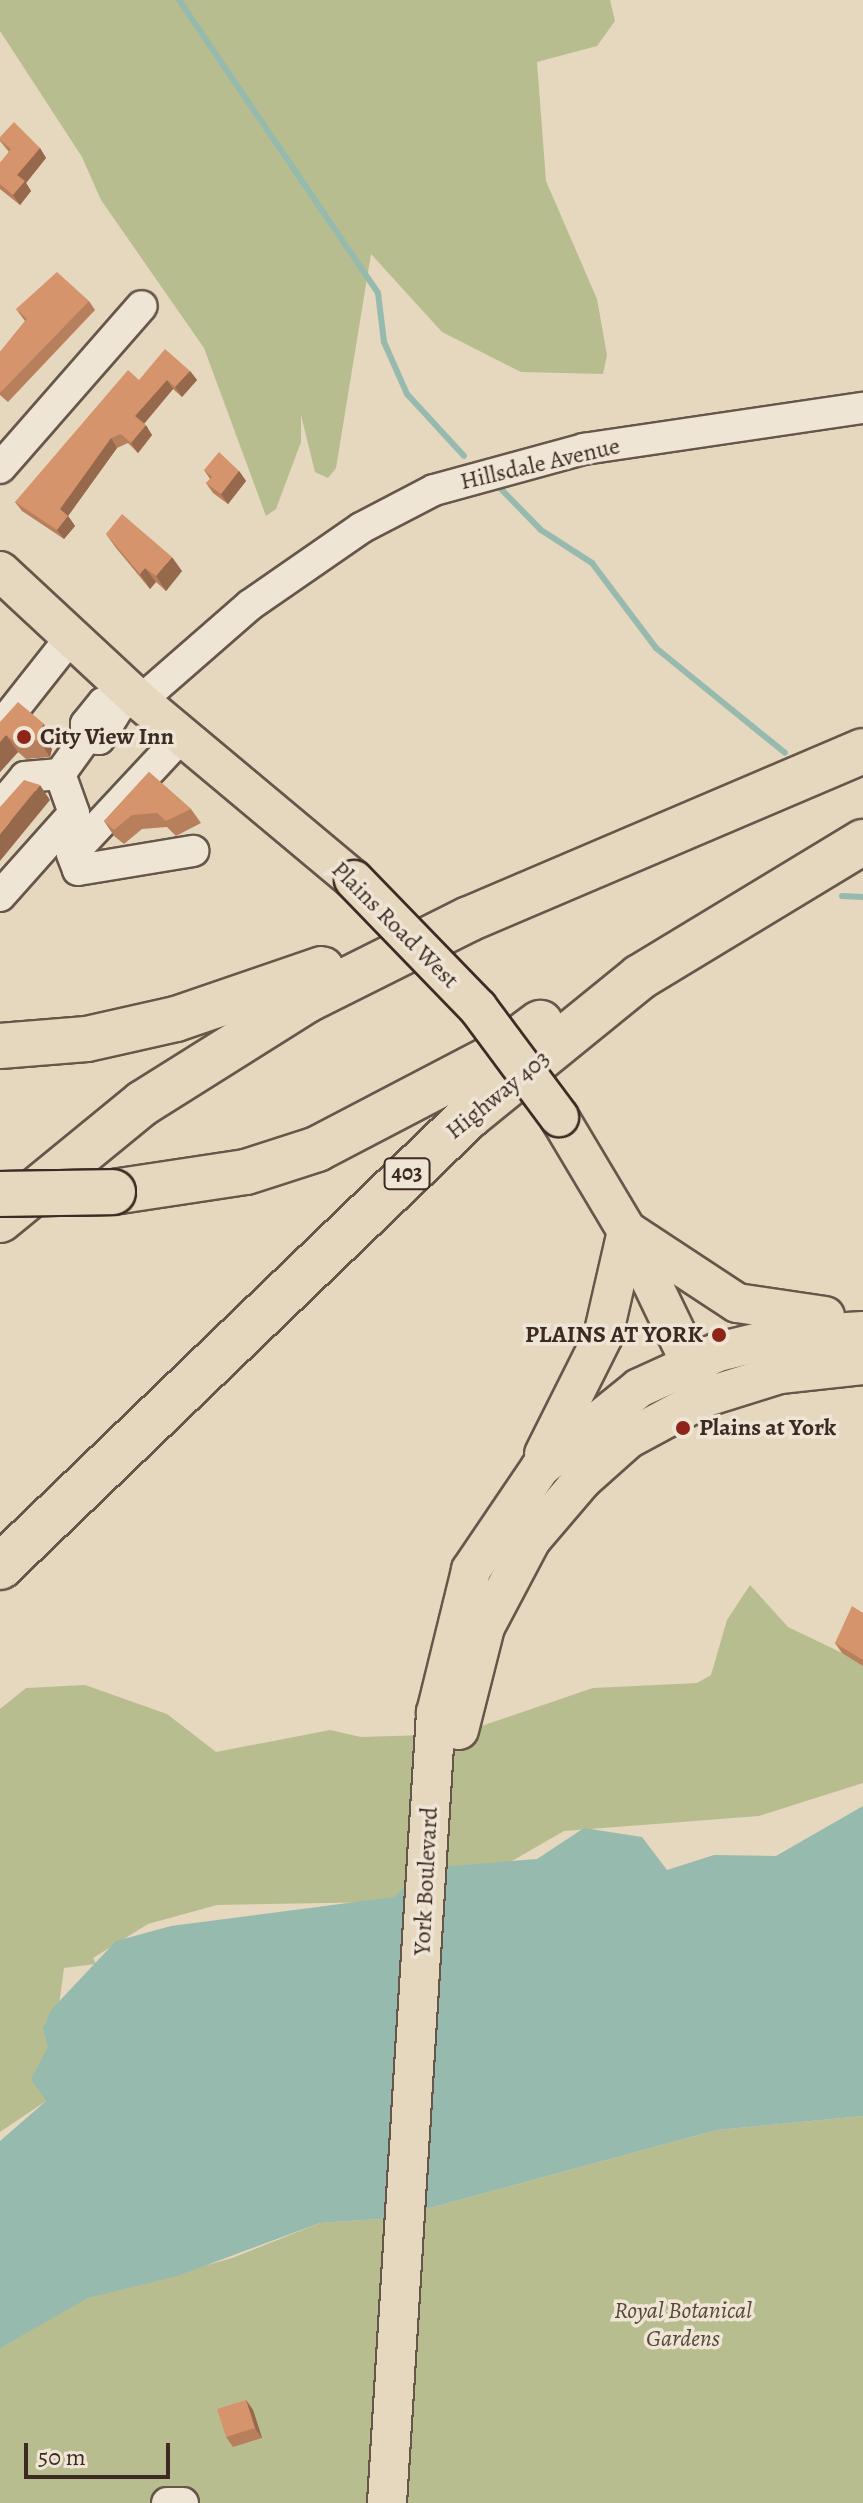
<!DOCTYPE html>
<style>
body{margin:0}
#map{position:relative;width:863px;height:2503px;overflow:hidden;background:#e6d7bf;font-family:Alegreya,serif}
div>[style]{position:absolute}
.green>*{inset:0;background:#b8bd8f}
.water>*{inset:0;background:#97baae}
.stream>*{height:6px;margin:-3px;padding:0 3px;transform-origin:3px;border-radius:3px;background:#97baae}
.roads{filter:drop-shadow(2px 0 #67564a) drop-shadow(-2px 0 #67564a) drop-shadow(0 2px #67564a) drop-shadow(0 -2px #67564a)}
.minor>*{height:30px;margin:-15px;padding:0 15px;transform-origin:15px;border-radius:15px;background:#efe5d5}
.major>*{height:38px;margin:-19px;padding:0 19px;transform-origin:19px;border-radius:19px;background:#e6d7bf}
.highway>*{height:44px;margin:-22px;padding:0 22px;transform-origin:22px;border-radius:22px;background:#e6d7bf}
.bridges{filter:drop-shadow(2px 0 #3d2b23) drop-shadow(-2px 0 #3d2b23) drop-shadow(0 2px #3d2b23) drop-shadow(0 -2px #3d2b23)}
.major-bridge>*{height:38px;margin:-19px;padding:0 19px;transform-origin:19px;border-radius:19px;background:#e6d7bf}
.highway-bridge>*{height:44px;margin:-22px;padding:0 22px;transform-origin:22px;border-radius:22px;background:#e6d7bf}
.wall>*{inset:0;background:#b87f5d}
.shaded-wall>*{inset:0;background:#96684c}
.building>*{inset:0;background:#d6946c}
.dots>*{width:22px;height:22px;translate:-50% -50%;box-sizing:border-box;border:4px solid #efe5d5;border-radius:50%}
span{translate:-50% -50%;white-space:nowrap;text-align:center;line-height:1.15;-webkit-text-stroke:7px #efe5d5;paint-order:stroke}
.shield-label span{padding:2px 6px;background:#efe5d5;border:2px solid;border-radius:6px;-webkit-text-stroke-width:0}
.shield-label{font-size:22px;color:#3d2b23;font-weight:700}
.street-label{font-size:24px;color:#3d2b23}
.poi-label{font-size:24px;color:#3d2b23;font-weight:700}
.left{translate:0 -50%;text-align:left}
.right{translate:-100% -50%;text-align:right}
.park-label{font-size:24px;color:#564839;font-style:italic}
.scale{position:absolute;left:24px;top:2443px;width:146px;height:36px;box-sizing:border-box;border:4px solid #3d2b23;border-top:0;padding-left:10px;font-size:24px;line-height:28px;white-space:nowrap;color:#3d2b23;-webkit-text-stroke:6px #efe5d5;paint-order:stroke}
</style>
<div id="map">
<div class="green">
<div style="clip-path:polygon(0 0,610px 0,615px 21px,597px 46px,537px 62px,546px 181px,597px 299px,607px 355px,603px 374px,521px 372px,442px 332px,371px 254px,336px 468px,328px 478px,315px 472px,301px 415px,301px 442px,276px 509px,266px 516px,204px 348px,101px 200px,82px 157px,0 31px)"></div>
<div style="clip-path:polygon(750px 1585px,788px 1627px,863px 1663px,863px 1783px,759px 1816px,564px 1831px,442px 1901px,217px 1905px,148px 1924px,93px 1958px,96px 1964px,64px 1968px,46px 2101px,0 2132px,0 1709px,26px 1688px,85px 1685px,167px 1714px,216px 1752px,330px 1730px,361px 1737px,458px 1734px,593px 1688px,697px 1683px,711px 1675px,727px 1620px)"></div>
<div style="clip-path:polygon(863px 2116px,863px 2503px,0 2503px,0 2340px,88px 2298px,232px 2258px,320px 2223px,393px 2218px,717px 2130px)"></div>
</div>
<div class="water">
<div style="clip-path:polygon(863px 1806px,863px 2116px,717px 2130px,393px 2218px,320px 2223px,177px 2276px,88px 2298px,0 2348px,0 2141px,46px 2101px,31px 2079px,48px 2047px,43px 2028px,51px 2010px,116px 1941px,171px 1926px,394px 1897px,425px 1868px,537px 1859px,584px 1828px,642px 1837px,667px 1870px,714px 1855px,776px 1856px)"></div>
</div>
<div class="stream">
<div style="left:179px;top:0;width:354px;rotate:55.8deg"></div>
<div style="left:378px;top:293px;width:49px;rotate:83deg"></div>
<div style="left:384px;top:342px;width:57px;rotate:66.1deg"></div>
<div style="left:407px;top:394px;width:84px;rotate:47.4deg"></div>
<div style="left:499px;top:487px;width:60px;rotate:45.7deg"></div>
<div style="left:541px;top:530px;width:61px;rotate:32.9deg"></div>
<div style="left:592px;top:563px;width:106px;rotate:53deg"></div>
<div style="left:656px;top:648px;width:166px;rotate:39.1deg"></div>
<div style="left:842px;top:896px;width:21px;rotate:3deg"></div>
</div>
<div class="roads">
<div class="minor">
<div style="left:0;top:468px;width:215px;rotate:-48.8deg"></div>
<div style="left:140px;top:701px;width:146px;rotate:-41.1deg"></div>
<div style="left:250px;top:605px;width:135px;rotate:-34.7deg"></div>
<div style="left:361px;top:528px;width:82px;rotate:-27.5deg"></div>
<div style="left:434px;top:490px;width:156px;rotate:-15.3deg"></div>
<div style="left:584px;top:449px;width:282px;rotate:-8.4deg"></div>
<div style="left:117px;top:706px;width:14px;rotate:-168deg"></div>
<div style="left:103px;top:703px;width:27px;rotate:129deg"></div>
<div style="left:86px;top:724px;width:14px;rotate:90deg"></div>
<div style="left:86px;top:738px;width:13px;rotate:4deg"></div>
<div style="left:99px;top:739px;width:57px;rotate:-58deg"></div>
<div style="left:0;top:727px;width:115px;rotate:-51.7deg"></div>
<div style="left:182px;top:736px;width:161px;rotate:133deg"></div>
<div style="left:72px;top:854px;width:17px;rotate:69deg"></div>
<div style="left:78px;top:870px;width:117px;rotate:-9.4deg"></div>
<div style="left:0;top:807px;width:39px;rotate:-50deg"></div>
<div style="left:25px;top:777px;width:35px;rotate:-5deg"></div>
<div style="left:0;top:896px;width:111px;rotate:-48.3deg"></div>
<div style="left:74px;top:813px;width:41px;rotate:-109.7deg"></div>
<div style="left:60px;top:774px;width:44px;rotate:-54.2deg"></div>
<div style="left:167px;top:2503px;width:16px"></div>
</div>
<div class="major">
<div style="left:0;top:571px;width:191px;rotate:42.9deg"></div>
<div style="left:140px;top:701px;width:279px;rotate:39.9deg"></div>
<div style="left:559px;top:1117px;width:133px;rotate:59.2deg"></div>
<div style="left:627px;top:1231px;width:169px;rotate:64.3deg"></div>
<div style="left:629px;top:1232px;width:129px;rotate:33.3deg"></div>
<div style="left:737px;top:1303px;width:89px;rotate:8.4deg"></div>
<div style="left:544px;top:1454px;width:132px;rotate:-63.4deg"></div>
<div style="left:603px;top:1336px;width:108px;rotate:-77.1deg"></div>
<div style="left:459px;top:1730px;width:106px;rotate:-75.8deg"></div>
<div style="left:485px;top:1627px;width:98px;rotate:-62.1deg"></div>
<div style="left:531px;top:1540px;width:79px;rotate:-49.6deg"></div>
<div style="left:582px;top:1480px;width:62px;rotate:-41.7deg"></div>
<div style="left:628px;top:1439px;width:89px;rotate:-28.3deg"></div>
<div style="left:706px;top:1397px;width:77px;rotate:-17.3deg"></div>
<div style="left:780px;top:1374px;width:83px;rotate:-6.2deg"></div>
<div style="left:387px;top:2503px;width:792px;rotate:-86.45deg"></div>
<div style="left:436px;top:1713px;width:147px;rotate:-76.2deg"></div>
<div style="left:471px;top:1570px;width:123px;rotate:-55.9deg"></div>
<div style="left:540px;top:1468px;width:127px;rotate:-38.9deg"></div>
<div style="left:639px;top:1388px;width:87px;rotate:-24.5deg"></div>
<div style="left:718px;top:1352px;width:68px;rotate:-13.6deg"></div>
<div style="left:784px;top:1336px;width:79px;rotate:-3.6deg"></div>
</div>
<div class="highway">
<div style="left:0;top:1046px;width:87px;rotate:-4.6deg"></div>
<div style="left:87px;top:1039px;width:91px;rotate:-12.7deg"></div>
<div style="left:176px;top:1019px;width:154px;rotate:-18.9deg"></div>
<div style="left:113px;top:1192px;width:134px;rotate:-8.6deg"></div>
<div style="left:246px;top:1172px;width:75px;rotate:-17.9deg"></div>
<div style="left:317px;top:1149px;width:203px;rotate:-27.6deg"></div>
<div style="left:497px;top:1055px;width:54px;rotate:-36.7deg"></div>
<div style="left:0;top:1220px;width:185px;rotate:-39.3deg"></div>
<div style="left:143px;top:1103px;width:194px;rotate:-32.1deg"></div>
<div style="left:307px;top:1000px;width:181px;rotate:-26.6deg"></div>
<div style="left:469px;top:919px;width:428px;rotate:-23.1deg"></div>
<div style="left:0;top:1567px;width:651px;rotate:-43.88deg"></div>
<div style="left:469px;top:1116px;width:220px;rotate:-39.1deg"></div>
<div style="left:640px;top:977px;width:261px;rotate:-31.2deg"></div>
</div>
</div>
<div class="bridges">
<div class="major-bridge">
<div style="left:354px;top:880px;width:178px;rotate:45.9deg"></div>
<div style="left:478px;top:1008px;width:136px;rotate:53.4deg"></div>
</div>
<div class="highway-bridge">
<div style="left:0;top:1194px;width:113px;rotate:-1deg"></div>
</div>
</div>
<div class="wall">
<div style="clip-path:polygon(0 137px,40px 148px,46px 158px,26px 183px,31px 191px,20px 205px,0 189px,0 163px,9px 152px,0 141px)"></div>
<div style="clip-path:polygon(89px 301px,95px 310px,8px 402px,0 395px,0 352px,25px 321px,16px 309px)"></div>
<div style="clip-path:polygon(190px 371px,197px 380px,182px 397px,173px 389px,144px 424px,152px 435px,138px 453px,128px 443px,117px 448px,68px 516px,75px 526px,64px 539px,22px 511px,15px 502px,139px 380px)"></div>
<div style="clip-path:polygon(204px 470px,239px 471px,246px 481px,228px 504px,213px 493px,206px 483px,210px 479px)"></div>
<div style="clip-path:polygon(106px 534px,182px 571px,166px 591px,156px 582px,150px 589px,116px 548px)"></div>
<div style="clip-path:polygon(0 722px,54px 740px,50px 757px,26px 759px,18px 752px,0 772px)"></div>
<div style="clip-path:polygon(149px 772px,191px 809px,201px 823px,176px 836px,167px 827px,142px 829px,124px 844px,114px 836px,104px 821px)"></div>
<div style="clip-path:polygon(863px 1613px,863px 1666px,842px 1653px,835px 1643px)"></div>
<div style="clip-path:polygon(246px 2400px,253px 2410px,262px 2438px,233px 2447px,226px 2437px)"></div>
</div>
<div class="shaded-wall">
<div style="clip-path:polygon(40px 148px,46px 158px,26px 183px,31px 191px,20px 205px,13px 195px,17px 175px)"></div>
<div style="clip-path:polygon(190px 371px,197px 380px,182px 397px,175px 387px)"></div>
<div style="clip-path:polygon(167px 380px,173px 389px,142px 426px,135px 416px)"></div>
<div style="clip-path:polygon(146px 425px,152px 435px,138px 453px,131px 443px)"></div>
<div style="clip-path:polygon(111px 438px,117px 448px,68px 516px,75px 526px,64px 539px,57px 530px,60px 509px)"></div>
<div style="clip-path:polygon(239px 471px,246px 481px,228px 504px,221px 494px)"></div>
<div style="clip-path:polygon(172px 557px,182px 571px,166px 591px,156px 576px)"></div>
<div style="clip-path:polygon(145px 568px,156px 582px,150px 589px,140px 574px)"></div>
<div style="clip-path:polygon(43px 723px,54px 740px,50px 757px,39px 740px)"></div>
<div style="clip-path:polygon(6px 735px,18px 752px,0 772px,0 742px)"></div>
<div style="clip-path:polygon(40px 785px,50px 800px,0 861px,0 834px)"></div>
<div style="clip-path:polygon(246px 2400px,253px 2410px,262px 2438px,255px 2428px)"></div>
</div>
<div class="building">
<div style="clip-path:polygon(14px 122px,40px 148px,17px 175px,25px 181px,13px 195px,0 184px,0 163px,11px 149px,0 140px,0 137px)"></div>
<div style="clip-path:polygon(57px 272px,89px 301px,1px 392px,0 391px,0 352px,27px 319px,16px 309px)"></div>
<div style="clip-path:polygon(165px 349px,190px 371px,175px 387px,167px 380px,135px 416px,146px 425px,131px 443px,121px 434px,111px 438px,60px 509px,68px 516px,57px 530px,15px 502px,128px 370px,139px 380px)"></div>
<div style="clip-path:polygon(219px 452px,239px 471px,221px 494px,206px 483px,212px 477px,204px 470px)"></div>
<div style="clip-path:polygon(122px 514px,172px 557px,156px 576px,145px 568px,140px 574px,106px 534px)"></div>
<div style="clip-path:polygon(18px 702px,43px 723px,39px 740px,15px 742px,6px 735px,0 742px,0 722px)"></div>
<div style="clip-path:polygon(149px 772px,191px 809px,166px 821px,157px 813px,132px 815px,114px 830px,104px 821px)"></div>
<div style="clip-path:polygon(24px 780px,40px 785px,0 834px,0 807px)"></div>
<div style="clip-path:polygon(852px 1606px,863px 1613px,863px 1660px,835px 1643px)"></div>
<div style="clip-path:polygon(246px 2400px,255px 2428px,226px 2437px,217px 2409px)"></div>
</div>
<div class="dots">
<div style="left:24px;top:737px;background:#8f2418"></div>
<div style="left:719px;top:1335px;background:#8f2418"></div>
<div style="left:683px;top:1428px;background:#8f2418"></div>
</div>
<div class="shield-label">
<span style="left:407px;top:1174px">403</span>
</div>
<div class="street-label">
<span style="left:540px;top:464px;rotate:-13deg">Hillsdale Avenue</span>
<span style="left:395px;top:925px;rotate:45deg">Plains Road West</span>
<span style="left:498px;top:1095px;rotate:-39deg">Highway 403</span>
<span style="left:426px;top:1881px;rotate:-87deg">York Boulevard</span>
</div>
<div class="poi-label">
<span class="left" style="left:40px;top:737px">City View Inn</span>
<span class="right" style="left:703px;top:1335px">PLAINS AT YORK</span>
<span class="left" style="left:699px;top:1428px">Plains at York</span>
</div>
<div class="park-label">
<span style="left:683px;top:2325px">Royal Botanical<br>Gardens</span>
</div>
<div class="scale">50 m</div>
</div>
